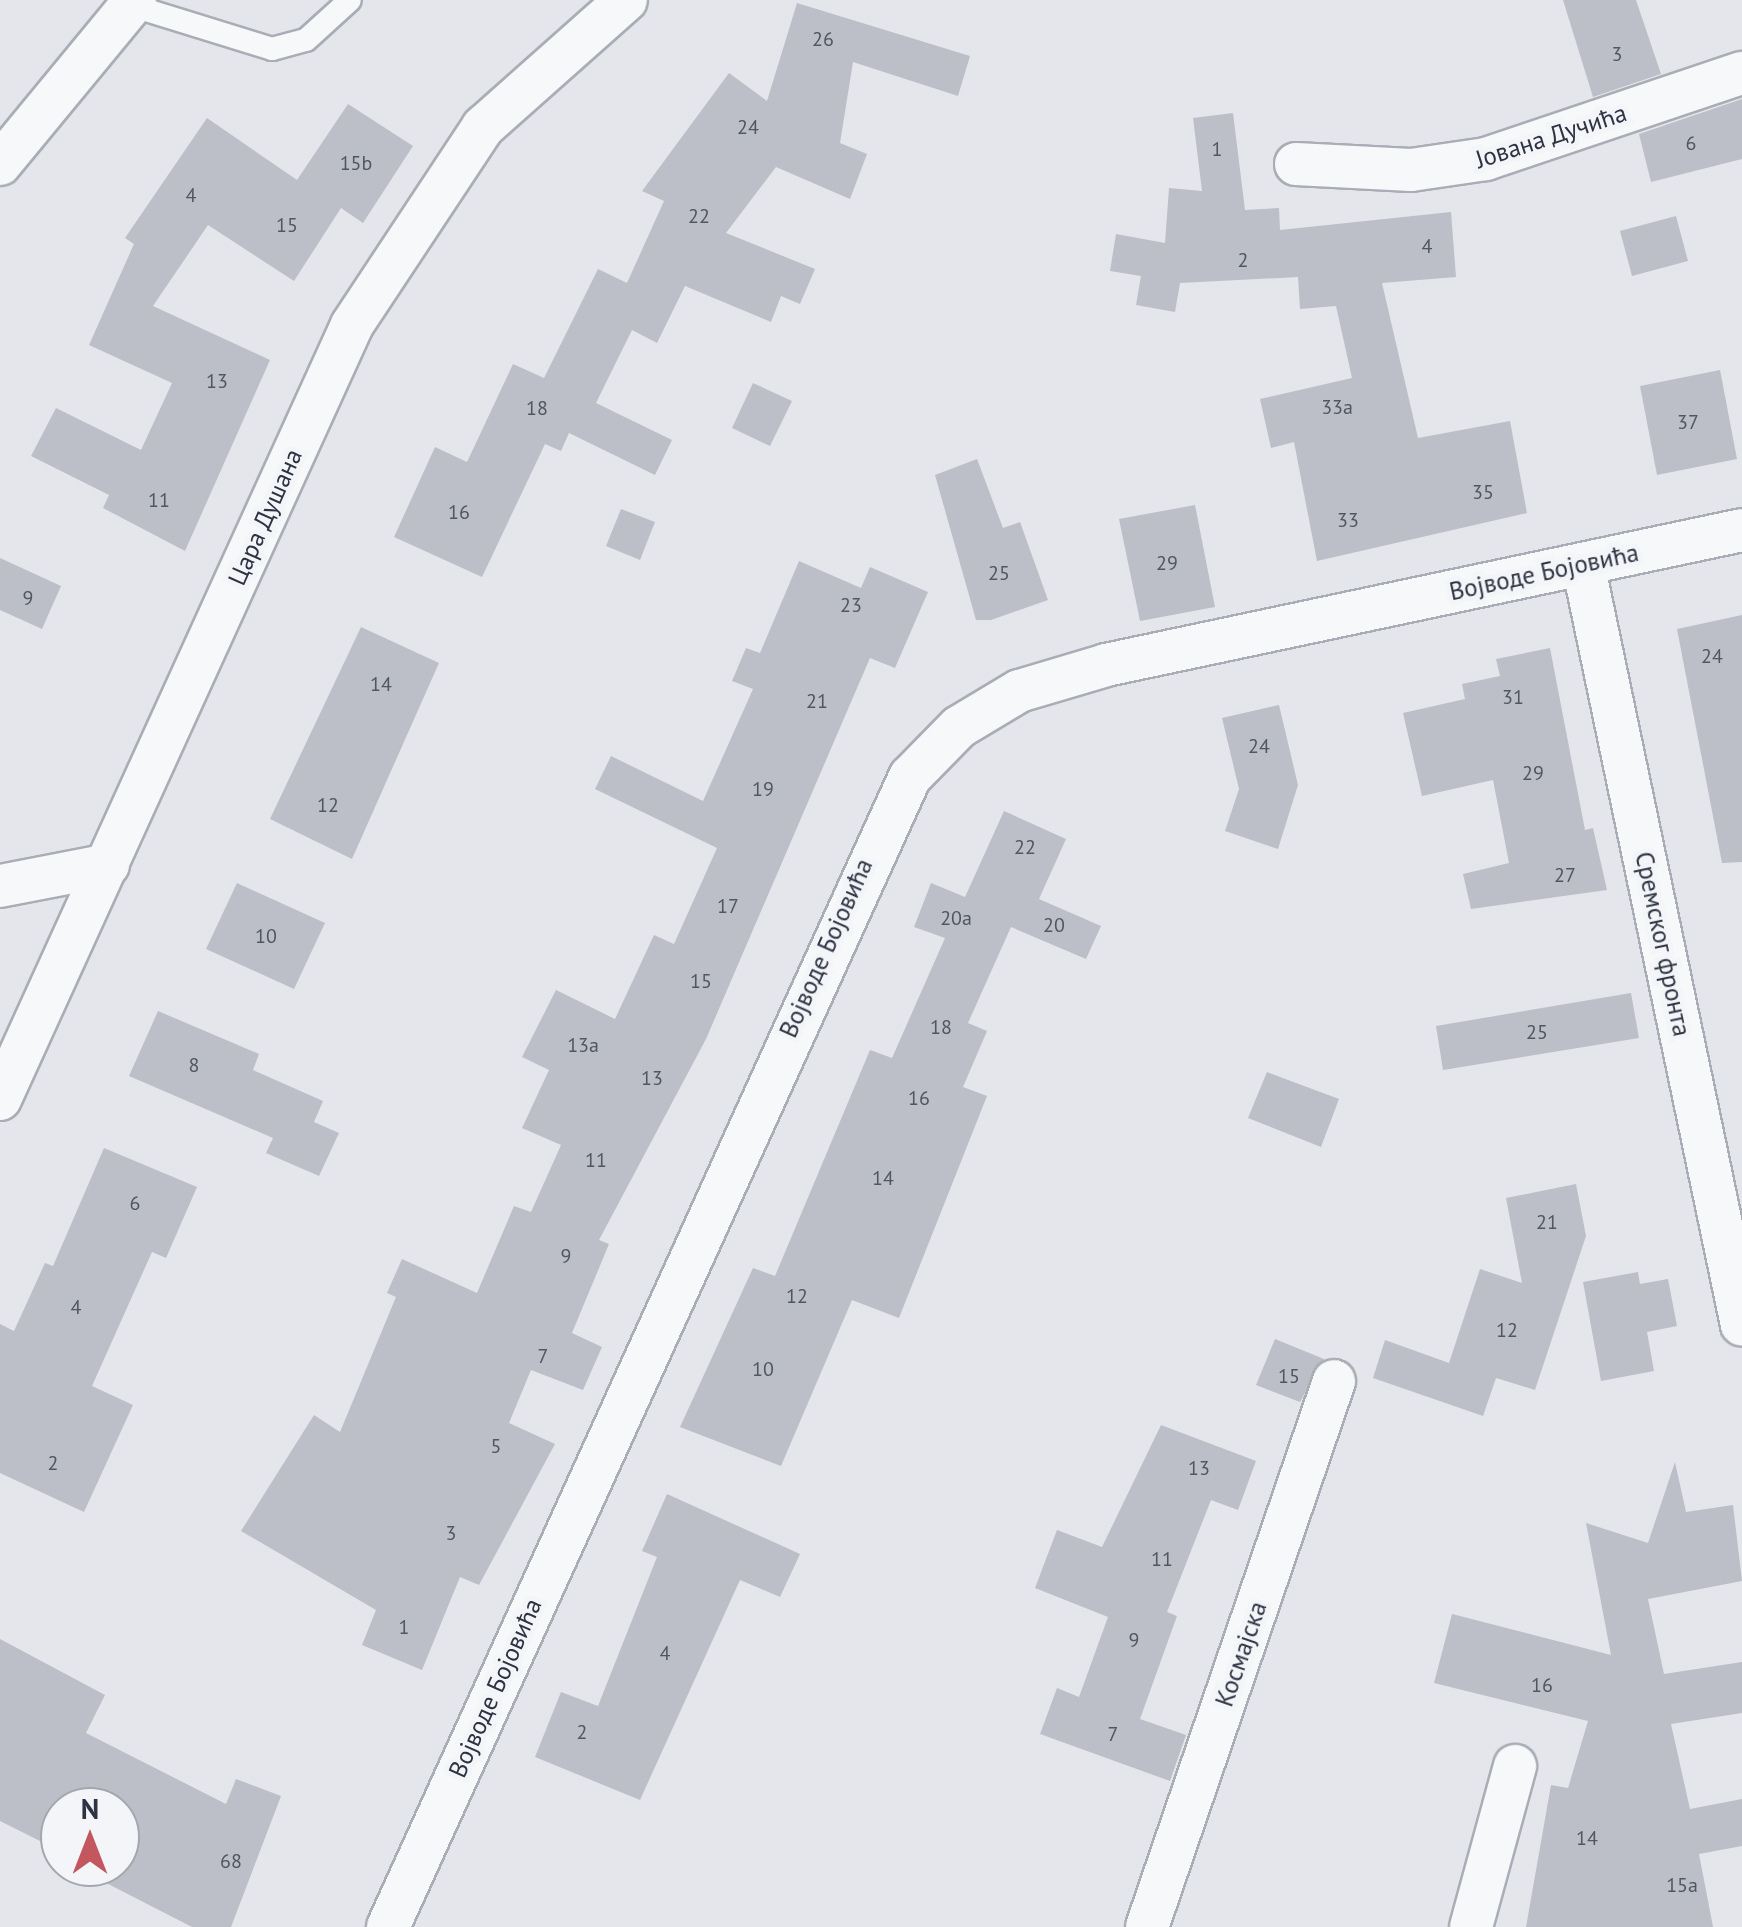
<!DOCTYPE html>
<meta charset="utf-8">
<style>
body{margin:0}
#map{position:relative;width:1742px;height:1927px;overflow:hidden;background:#e4e6eb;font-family:"PT Sans",sans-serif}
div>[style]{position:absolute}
.building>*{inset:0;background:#bcbfc7}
.roads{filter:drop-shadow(2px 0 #a9adb5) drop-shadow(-2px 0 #a9adb5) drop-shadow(0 2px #a9adb5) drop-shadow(0 -2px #a9adb5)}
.service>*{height:22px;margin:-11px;padding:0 11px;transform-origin:11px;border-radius:11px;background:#f7f8f9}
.minor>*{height:42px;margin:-21px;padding:0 21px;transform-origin:21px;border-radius:21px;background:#f7f8f9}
span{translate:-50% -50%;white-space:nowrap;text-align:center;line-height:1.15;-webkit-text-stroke:10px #f4f5f8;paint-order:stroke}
.number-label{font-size:20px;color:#515663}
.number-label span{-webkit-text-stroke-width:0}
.street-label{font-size:25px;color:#2d3342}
.north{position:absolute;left:40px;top:1787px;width:100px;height:100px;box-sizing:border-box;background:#f4f5f8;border:2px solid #a4a7af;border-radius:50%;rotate:0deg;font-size:28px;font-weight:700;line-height:40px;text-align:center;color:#2d3342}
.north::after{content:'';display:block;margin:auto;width:35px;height:45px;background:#c3565f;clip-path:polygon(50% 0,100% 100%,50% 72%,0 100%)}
</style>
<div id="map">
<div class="building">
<div style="clip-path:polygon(1563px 0,1636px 0,1661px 74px,1593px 97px)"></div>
<div style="clip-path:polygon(797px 3px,970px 56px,958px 96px,853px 62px,840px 143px,867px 154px,850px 199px,776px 167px,726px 233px,815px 269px,800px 304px,781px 296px,771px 322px,685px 286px,657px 343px,632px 330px,596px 403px,672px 440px,655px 475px,569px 433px,561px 451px,545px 444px,482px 577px,394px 537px,435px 447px,467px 462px,513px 364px,544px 378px,598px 269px,627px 283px,664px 201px,642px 191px,729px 73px,767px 101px)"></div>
<div style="clip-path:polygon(1742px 99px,1742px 159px,1651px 182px,1639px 134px)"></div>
<div style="clip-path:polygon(348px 104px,413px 146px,363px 223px,341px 208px,294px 281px,208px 225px,153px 306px,270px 360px,185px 551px,103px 508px,109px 495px,31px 456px,56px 408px,141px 450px,172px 383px,89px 345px,134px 244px,125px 238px,207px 118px,297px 180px)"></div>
<div style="clip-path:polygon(1233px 113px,1245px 210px,1279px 208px,1280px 230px,1451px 212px,1456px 277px,1382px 283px,1418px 438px,1510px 421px,1527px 513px,1317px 561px,1294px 442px,1271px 448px,1260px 399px,1352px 378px,1336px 306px,1300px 309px,1298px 277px,1180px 283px,1175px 312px,1136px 305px,1141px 276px,1110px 271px,1116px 234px,1165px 243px,1169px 188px,1202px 191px,1193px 118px)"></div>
<div style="clip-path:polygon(1676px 216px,1688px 261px,1632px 276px,1620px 231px)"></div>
<div style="clip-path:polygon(1720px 370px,1737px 459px,1657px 475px,1640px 386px)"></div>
<div style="clip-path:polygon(753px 383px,792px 401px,770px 446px,732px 428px)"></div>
<div style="clip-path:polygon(977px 459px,1003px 528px,1020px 522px,1048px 600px,991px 620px,976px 620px,935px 475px)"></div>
<div style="clip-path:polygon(1195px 505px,1215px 607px,1140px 621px,1119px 519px)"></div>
<div style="clip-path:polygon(621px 509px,655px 522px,640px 560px,606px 546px)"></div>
<div style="clip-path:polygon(0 558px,61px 586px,42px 629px,0 610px)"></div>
<div style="clip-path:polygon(799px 561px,861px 588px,870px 567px,928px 592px,895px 668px,870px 658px,706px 1039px,599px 1240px,609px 1244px,572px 1333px,602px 1347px,583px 1390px,531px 1370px,509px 1423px,555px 1444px,479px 1585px,460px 1577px,422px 1670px,362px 1645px,376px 1610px,241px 1531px,314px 1415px,340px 1432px,396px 1297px,387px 1293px,402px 1259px,477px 1293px,514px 1206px,531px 1212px,561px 1145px,522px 1128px,549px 1070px,522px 1057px,556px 990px,615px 1019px,654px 935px,674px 944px,717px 848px,595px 789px,611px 756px,703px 801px,753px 689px,732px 681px,746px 648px,760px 653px)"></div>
<div style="clip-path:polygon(1742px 615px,1742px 862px,1722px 863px,1677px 629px)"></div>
<div style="clip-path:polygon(361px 627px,439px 663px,352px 859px,270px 819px)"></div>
<div style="clip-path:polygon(1550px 648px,1585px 830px,1593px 828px,1607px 890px,1471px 909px,1463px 874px,1509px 863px,1493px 780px,1422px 796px,1403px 713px,1465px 699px,1462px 684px,1500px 676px,1496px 659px)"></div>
<div style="clip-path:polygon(1279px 705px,1298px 785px,1278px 849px,1225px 831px,1239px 789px,1222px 718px)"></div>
<div style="clip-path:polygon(1004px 811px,1066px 839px,1039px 899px,1101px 926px,1086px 959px,1011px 927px,968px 1023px,987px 1031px,963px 1087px,987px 1096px,899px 1318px,852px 1300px,781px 1466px,680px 1427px,753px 1268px,775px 1276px,870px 1050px,892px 1058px,945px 938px,914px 927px,931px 883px,965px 897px)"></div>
<div style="clip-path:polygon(237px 883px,325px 923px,294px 989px,206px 949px)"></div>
<div style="clip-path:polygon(1631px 993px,1639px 1038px,1443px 1070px,1436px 1026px)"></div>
<div style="clip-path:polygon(158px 1011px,259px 1054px,253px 1070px,323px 1101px,314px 1122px,339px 1133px,319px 1176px,266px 1153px,273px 1138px,129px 1076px)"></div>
<div style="clip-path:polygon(1267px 1072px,1339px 1099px,1321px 1147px,1248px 1118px)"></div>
<div style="clip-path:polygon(104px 1148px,197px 1187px,166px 1258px,152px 1252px,92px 1386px,133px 1405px,84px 1512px,0 1473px,0 1324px,14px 1331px,45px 1263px,53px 1266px)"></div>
<div style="clip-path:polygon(1576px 1184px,1586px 1236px,1535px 1390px,1496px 1378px,1483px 1416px,1373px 1378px,1385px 1340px,1449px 1363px,1480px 1269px,1522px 1283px,1506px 1198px)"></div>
<div style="clip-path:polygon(1638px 1272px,1640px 1284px,1668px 1279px,1677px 1326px,1647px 1332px,1654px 1371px,1601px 1381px,1583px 1282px)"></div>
<div style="clip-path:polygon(1275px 1339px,1324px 1359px,1300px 1402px,1256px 1385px)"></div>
<div style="clip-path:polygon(1161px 1425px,1256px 1461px,1238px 1510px,1211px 1500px,1167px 1612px,1177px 1616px,1140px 1719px,1186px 1735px,1170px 1781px,1040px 1734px,1057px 1688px,1079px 1697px,1108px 1617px,1035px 1588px,1057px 1530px,1102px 1547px)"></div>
<div style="clip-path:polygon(1675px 1462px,1686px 1512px,1733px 1505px,1742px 1581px,1648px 1599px,1664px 1674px,1742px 1662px,1742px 1713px,1671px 1724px,1690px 1809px,1742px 1799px,1742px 1846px,1699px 1854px,1713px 1927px,1526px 1927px,1551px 1785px,1568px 1788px,1588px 1721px,1434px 1683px,1452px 1614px,1611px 1655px,1586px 1523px,1648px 1543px)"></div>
<div style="clip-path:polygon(667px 1494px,800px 1554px,780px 1597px,740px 1580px,640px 1800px,535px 1757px,561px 1692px,598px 1706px,657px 1557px,642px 1551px)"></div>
<div style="clip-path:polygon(0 1639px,105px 1695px,86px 1733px,226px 1804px,236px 1779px,281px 1796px,231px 1927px,192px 1927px,79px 1869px,120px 1867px,120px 1807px,60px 1807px,60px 1851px,0 1821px)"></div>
</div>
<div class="roads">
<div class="service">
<div style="left:130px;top:5px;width:149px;rotate:17.2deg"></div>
<div style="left:272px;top:49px;width:35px;rotate:-15deg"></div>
<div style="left:306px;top:40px;width:59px;rotate:-42.3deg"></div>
</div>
<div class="minor">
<div style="left:0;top:164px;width:212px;rotate:-50.5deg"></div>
<div style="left:1296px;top:164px;width:115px;rotate:3deg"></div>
<div style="left:1411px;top:170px;width:76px;rotate:-8.3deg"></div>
<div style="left:1486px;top:159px;width:270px;rotate:-18.6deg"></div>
<div style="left:1583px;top:564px;width:777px;rotate:78.2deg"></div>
<div style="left:0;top:886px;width:110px;rotate:-11deg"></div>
<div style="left:0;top:1099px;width:850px;rotate:-65.54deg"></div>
<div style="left:352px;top:325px;width:237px;rotate:-56.5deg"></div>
<div style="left:483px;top:127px;width:191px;rotate:-41.6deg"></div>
<div style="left:388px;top:1927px;width:1263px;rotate:-65.59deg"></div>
<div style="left:910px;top:777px;width:70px;rotate:-45.6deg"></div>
<div style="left:959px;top:727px;width:70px;rotate:-31deg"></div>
<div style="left:1019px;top:691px;width:91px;rotate:-16.6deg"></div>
<div style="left:1106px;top:665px;width:650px;rotate:-11.98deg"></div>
<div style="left:1147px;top:1927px;width:577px;rotate:-71.09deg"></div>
<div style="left:1471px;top:1927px;width:167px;rotate:-74.7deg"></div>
</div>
</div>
<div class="number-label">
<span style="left:823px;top:39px">26</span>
<span style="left:1617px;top:54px">3</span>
<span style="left:748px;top:127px">24</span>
<span style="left:1691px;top:143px">6</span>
<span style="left:1217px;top:149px">1</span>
<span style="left:356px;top:163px">15b</span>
<span style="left:191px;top:195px">4</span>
<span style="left:699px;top:216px">22</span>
<span style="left:287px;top:225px">15</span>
<span style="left:1427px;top:246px">4</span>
<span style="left:1243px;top:260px">2</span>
<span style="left:217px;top:381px">13</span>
<span style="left:1337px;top:407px">33a</span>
<span style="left:537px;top:408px">18</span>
<span style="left:1688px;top:422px">37</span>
<span style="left:1483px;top:492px">35</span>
<span style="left:159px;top:500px">11</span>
<span style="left:459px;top:512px">16</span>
<span style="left:1348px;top:520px">33</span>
<span style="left:1167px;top:563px">29</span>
<span style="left:999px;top:573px">25</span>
<span style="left:28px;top:598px">9</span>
<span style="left:851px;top:605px">23</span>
<span style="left:1712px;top:656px">24</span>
<span style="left:381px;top:684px">14</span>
<span style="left:1513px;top:697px">31</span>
<span style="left:817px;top:701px">21</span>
<span style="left:1259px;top:746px">24</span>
<span style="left:1533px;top:773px">29</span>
<span style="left:763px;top:789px">19</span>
<span style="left:328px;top:805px">12</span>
<span style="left:1025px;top:847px">22</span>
<span style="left:1565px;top:875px">27</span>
<span style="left:728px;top:906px">17</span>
<span style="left:956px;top:918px">20a</span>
<span style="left:1054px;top:925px">20</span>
<span style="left:266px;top:936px">10</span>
<span style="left:701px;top:981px">15</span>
<span style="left:941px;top:1027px">18</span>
<span style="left:1537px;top:1032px">25</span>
<span style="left:583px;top:1045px">13a</span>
<span style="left:194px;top:1065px">8</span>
<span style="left:652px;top:1078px">13</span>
<span style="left:919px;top:1098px">16</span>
<span style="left:596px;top:1160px">11</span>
<span style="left:883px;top:1178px">14</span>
<span style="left:135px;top:1203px">6</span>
<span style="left:1547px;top:1222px">21</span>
<span style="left:566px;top:1256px">9</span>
<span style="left:797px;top:1296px">12</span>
<span style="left:76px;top:1307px">4</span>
<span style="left:1507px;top:1330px">12</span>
<span style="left:543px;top:1356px">7</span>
<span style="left:763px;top:1369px">10</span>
<span style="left:1289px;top:1376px">15</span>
<span style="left:496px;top:1446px">5</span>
<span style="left:53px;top:1463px">2</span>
<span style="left:1199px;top:1468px">13</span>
<span style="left:451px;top:1533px">3</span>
<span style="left:1162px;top:1559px">11</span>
<span style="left:404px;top:1627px">1</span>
<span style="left:1134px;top:1640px">9</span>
<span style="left:665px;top:1653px">4</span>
<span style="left:1542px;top:1685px">16</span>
<span style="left:582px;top:1732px">2</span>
<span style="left:1113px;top:1734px">7</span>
<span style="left:1587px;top:1838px">14</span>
<span style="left:231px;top:1861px">68</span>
<span style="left:1682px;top:1885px">15a</span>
</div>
<div class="street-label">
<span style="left:1551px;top:136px;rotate:-18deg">Јована Дучића</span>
<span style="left:265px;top:517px;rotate:-66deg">Цара Душана</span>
<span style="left:1544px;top:572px;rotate:-12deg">Војводе Бојовића</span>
<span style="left:1663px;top:944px;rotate:78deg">Сремског фронта</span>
<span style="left:826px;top:948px;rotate:-66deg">Војводе Бојовића</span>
<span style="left:1241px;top:1654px;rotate:-71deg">Космајска</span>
<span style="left:495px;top:1688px;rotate:-66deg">Војводе Бојовића</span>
</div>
<div class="north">N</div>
</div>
